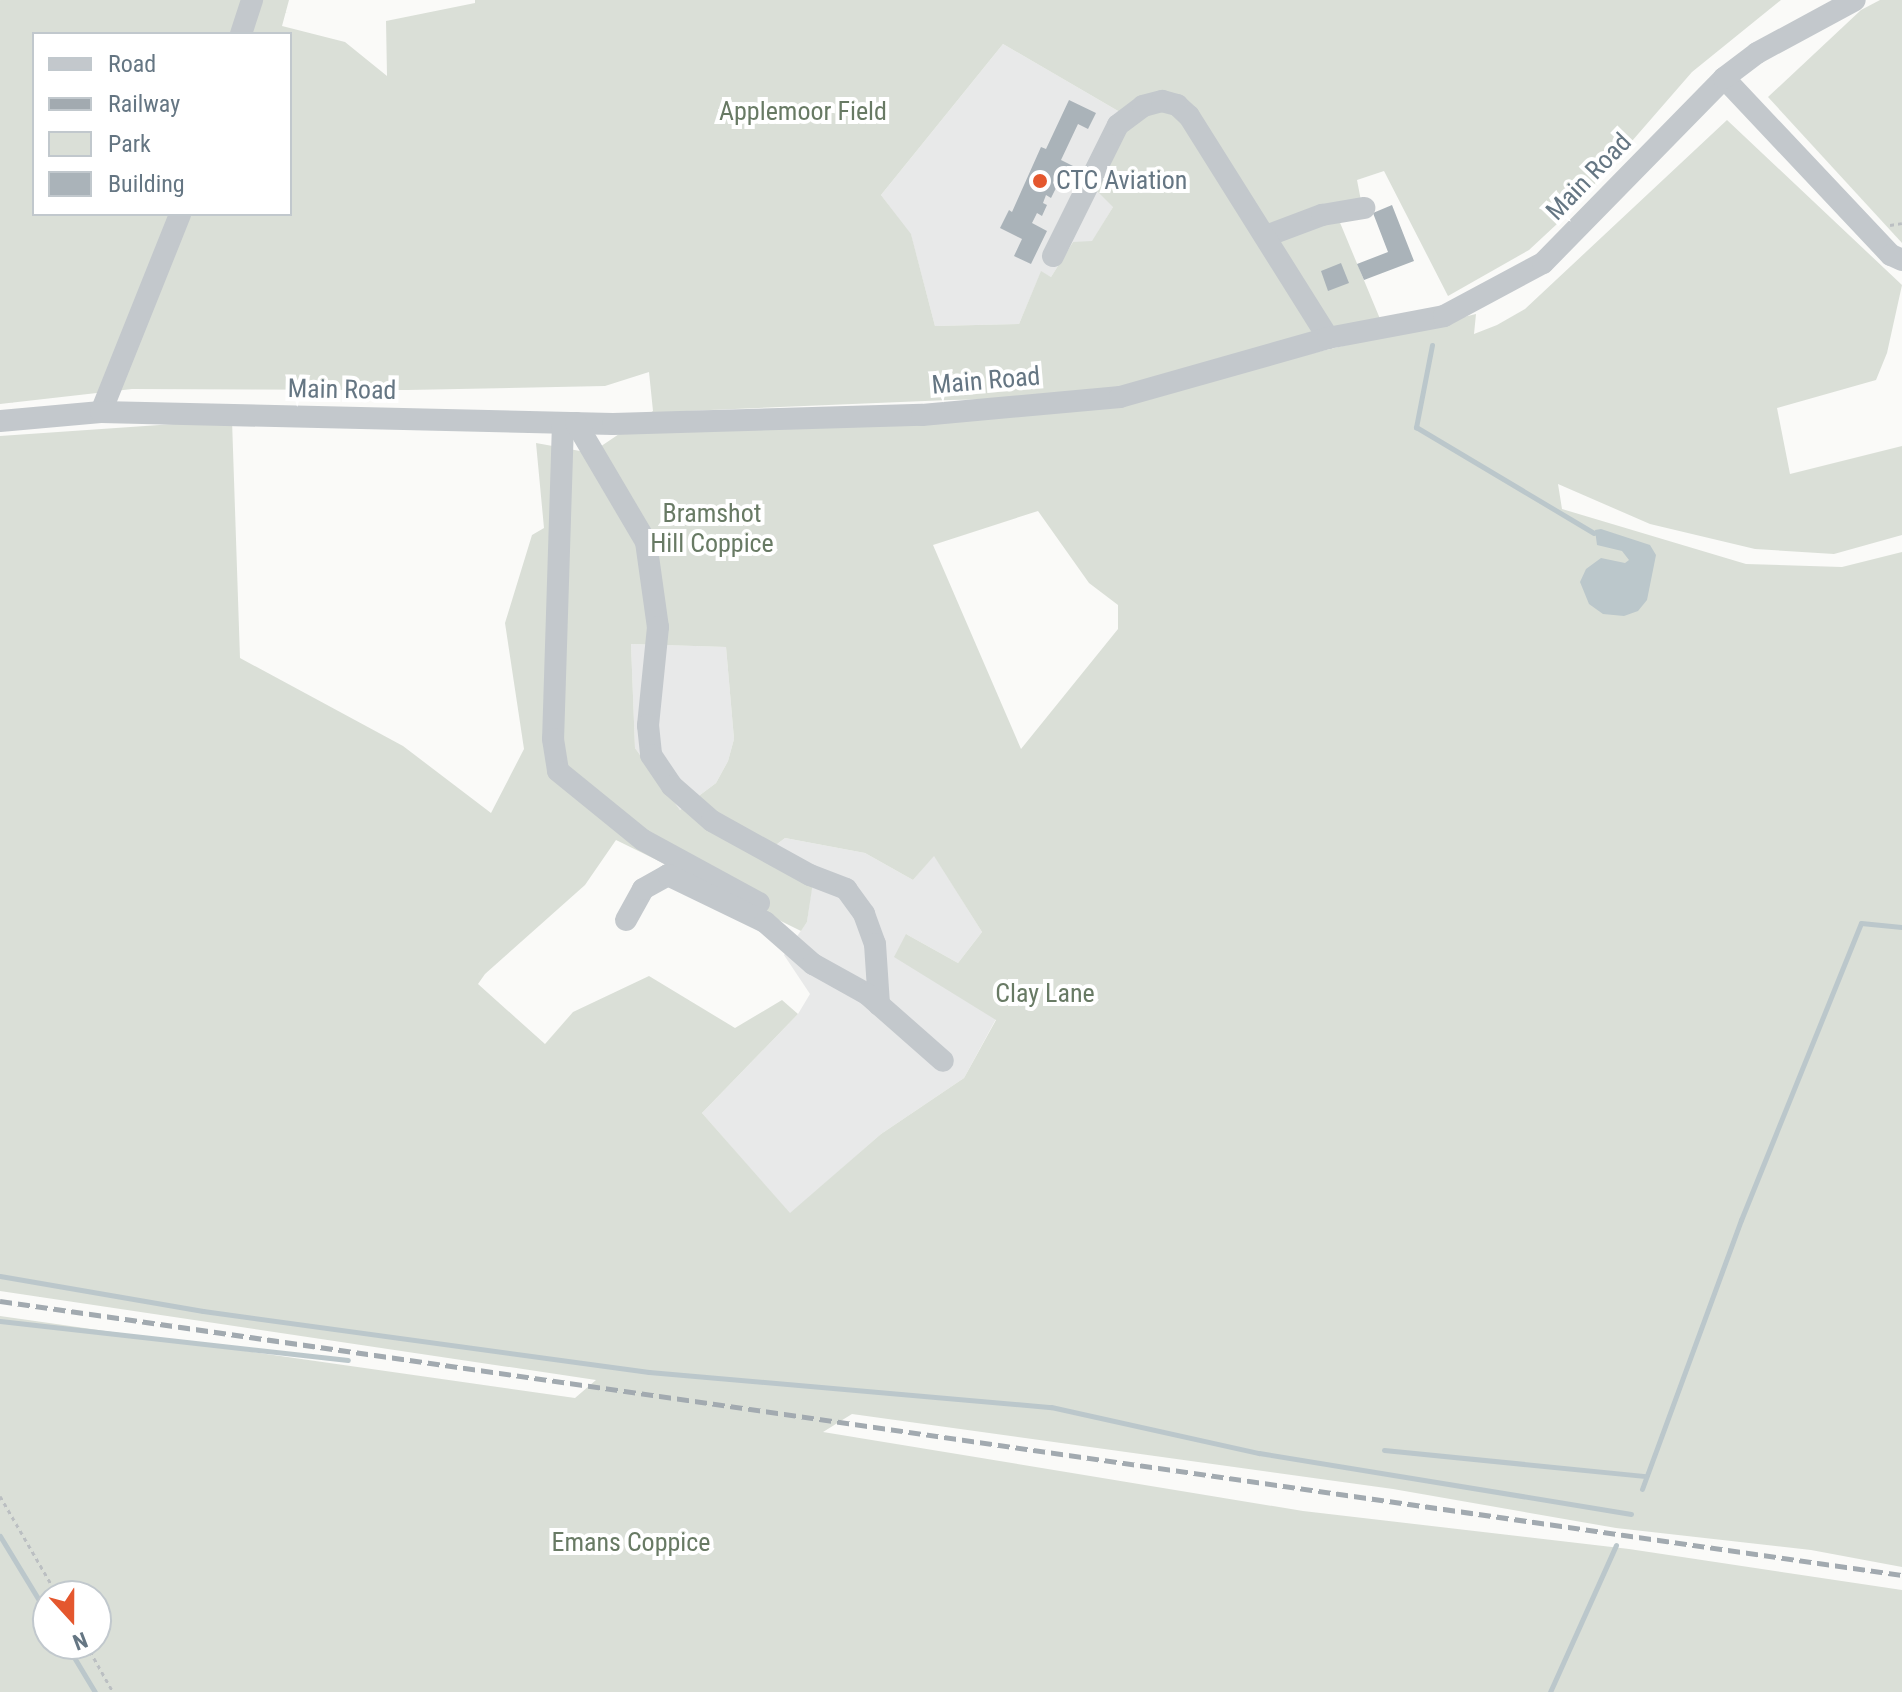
<!DOCTYPE html>
<style>
body{margin:0}
#map{position:relative;width:1902px;height:1692px;overflow:hidden;background:#fafaf8;font-family:"Roboto Condensed",sans-serif}
div>[style]{position:absolute}
.built>*{inset:0;background:#e8e9e9}
.green>*{inset:0;background:#dadfd7}
.water>*{inset:0;background:#bbc7cb}
.stream>*{height:5px;margin:-2.5px;padding:0 2.5px;transform-origin:2.5px;border-radius:2.5px;background:#bbc7cb}
.building>*{inset:0;background:#aab3b9}
.path>*{height:3px;margin-top:-1.5px;transform-origin:0;background:repeating-linear-gradient(90deg,#bbbfc2 0 4px,transparent 0 8px)}
.minor>*{height:22px;margin:-11px;padding:0 11px;transform-origin:11px;border-radius:11px;background:#c3c8cc}
.rail>*{height:5px;margin-top:-2.5px;transform-origin:0;background:repeating-linear-gradient(90deg,#a2aab0 0 12px,transparent 0 18px)}
.dots>*{width:22px;height:22px;translate:-50% -50%;box-sizing:border-box;border:4px solid #fff;border-radius:50%}
span{translate:-50% -50%;white-space:nowrap;text-align:center;line-height:1.15;-webkit-text-stroke:8px #fff;paint-order:stroke}
.park-label{font-size:26px;color:#687a64}
.street-label{font-size:26px;color:#657683}
.poi-label{font-size:26px;color:#657683}
.left{translate:0 -50%;text-align:left}
.legend{position:absolute;left:32px;top:32px;width:260px;height:184px;box-sizing:border-box;background:#fff;border:2px solid #c1c8cd;margin:0;padding:10px 14px;list-style:none;font-size:24px;color:#657683}
.legend li{display:flex;align-items:center;gap:16px;height:40px}
.legend b{width:40px;border:2px solid #c1c8cd}
.north{position:absolute;left:32px;top:1580px;width:80px;height:80px;box-sizing:border-box;background:#fff;border:2px solid #c1c8cd;border-radius:50%;rotate:159deg;font-size:22px;font-weight:700;line-height:32px;text-align:center;color:#657683}
.north::after{content:'';display:block;margin:auto;width:28px;height:36px;background:#e4572e;clip-path:polygon(50% 0,100% 100%,50% 72%,0 100%)}
</style>
<div id="map">
<div class="built">
<div style="clip-path:polygon(1003px 44px,1125px 115px,1113px 207px,1092px 242px,1073px 242px,1051px 277px,1041px 272px,1019px 324px,935px 326px,911px 235px,881px 195px)"></div>
<div style="clip-path:polygon(631px 644px,726px 647px,734px 739px,728px 761px,716px 783px,680px 810px,635px 748px)"></div>
<div style="clip-path:polygon(785px 838px,865px 853px,913px 880px,934px 855px,982px 932px,958px 963px,906px 934px,996px 1019px,964px 1078px,881px 1134px,790px 1214px,702px 1113px,798px 1014px,810px 994px,784px 955px,807px 922px,814px 870px,771px 849px)"></div>
</div>
<div class="green">
<div style="clip-path:polygon(evenodd,0 0,289px 0,282px 26px,345px 42px,387px 76px,386px 21px,475px 3px,475px 0,1781px 0,1692px 72px,1572px 210px,1529px 250px,1448px 296px,1384px 171px,1357px 180px,1362px 206px,1336px 213px,1383px 326px,1301px 356px,1476px 314px,1474px 334px,1497px 325px,1525px 309px,1727px 120px,1902px 285px,1887px 353px,1876px 380px,1777px 408px,1790px 474px,1902px 446px,1902px 535px,1834px 554px,1755px 549px,1650px 524px,1558px 484px,1562px 509px,1746px 564px,1842px 567px,1902px 552px,1902px 1567px,1811px 1550px,1616px 1528px,1393px 1489px,852px 1414px,823px 1432px,1303px 1511px,1629px 1549px,1902px 1590px,1902px 1692px,0 1692px,0 1316px,575px 1398px,596px 1380px,0 1291px,0 436px,232px 420px,240px 658px,403px 746px,491px 813px,524px 749px,505px 623px,532px 535px,544px 528px,536px 443px,591px 453px,653px 411px,649px 372px,605px 386px,407px 390px,132px 389px,0 404px,0 0,34px 34px,290px 34px,290px 214px,34px 214px,34px 34px,0 0,1003px 44px,1125px 115px,1091px 185px,1113px 207px,1092px 241px,1073px 242px,1051px 277px,1041px 271px,1019px 324px,935px 326px,911px 234px,881px 195px,1003px 44px,0 0,1066px 398px,1022px 408px,687px 411px,949px 400px,1066px 398px,0 0,1038px 511px,1089px 583px,1118px 605px,1118px 629px,1021px 749px,933px 545px,1038px 511px,0 0,631px 644px,726px 647px,734px 739px,728px 761px,716px 783px,680px 810px,635px 748px,631px 644px,0 0,785px 838px,865px 853px,913px 880px,934px 856px,982px 932px,958px 963px,906px 934px,894px 957px,996px 1020px,964px 1078px,881px 1134px,790px 1213px,702px 1113px,798px 1014px,782px 1000px,735px 1028px,649px 976px,573px 1012px,545px 1044px,478px 984px,485px 974px,585px 885px,616px 840px,801px 931px,807px 922px,815px 869px,772px 848px,785px 838px,0 0,48px 1596px,96px 1596px,96px 1644px,48px 1644px,48px 1596px)"></div>
<div style="clip-path:polygon(1880px 0,1902px 0,1902px 243px,1768px 97px,1861px 10px)"></div>
</div>
<div class="water">
<div style="clip-path:polygon(1601px 529px,1650px 545px,1656px 555px,1647px 600px,1638px 611px,1624px 616px,1603px 614px,1589px 604px,1580px 582px,1586px 569px,1601px 558px,1625px 563px,1629px 560px,1622px 551px,1597px 545px,1595px 530px)"></div>
</div>
<div class="stream">
<div style="left:1432px;top:345px;width:84px;rotate:101deg"></div>
<div style="left:1416px;top:427px;width:207px;rotate:30.8deg"></div>
<div style="left:0;top:1276px;width:206px;rotate:9.8deg"></div>
<div style="left:203px;top:1311px;width:450px;rotate:7.8deg"></div>
<div style="left:649px;top:1372px;width:404px;rotate:5deg"></div>
<div style="left:1051px;top:1407px;width:213px;rotate:12.5deg"></div>
<div style="left:1259px;top:1453px;width:377px;rotate:9.3deg"></div>
<div style="left:0;top:1321px;width:350px;rotate:6.4deg"></div>
<div style="left:1384px;top:1450px;width:263px;rotate:5.7deg"></div>
<div style="left:1642px;top:1489px;width:287px;rotate:-69.8deg"></div>
<div style="left:1741px;top:1220px;width:320px;rotate:-68deg"></div>
<div style="left:1861px;top:923px;width:41px;rotate:5.6deg"></div>
<div style="left:0;top:1536px;width:92px;rotate:58.7deg"></div>
<div style="left:66px;top:1644px;width:56px;rotate:58.9deg"></div>
<div style="left:1550px;top:1692px;width:161px;rotate:-65.8deg"></div>
</div>
<div class="building">
<div style="clip-path:polygon(1069px 100px,1096px 113px,1088px 129px,1078px 124px,1061px 160px,1077px 168px,1070px 182px,1056px 176px,1053px 183px,1057px 186px,1051px 198px,1046px 195px,1043px 203px,1047px 205px,1042px 216px,1037px 213px,1032px 223px,1047px 231px,1031px 264px,1014px 256px,1022px 239px,1000px 228px,1009px 210px,1012px 212px,1041px 147px,1046px 149px)"></div>
<div style="clip-path:polygon(1392px 205px,1414px 261px,1364px 280px,1357px 264px,1388px 252px,1373px 213px)"></div>
<div style="clip-path:polygon(1341px 263px,1349px 283px,1328px 291px,1321px 271px)"></div>
</div>
<div class="path">
<div style="left:1890px;top:225px;width:12px;rotate:-9deg"></div>
<div style="left:0;top:1496px;width:116px;rotate:59.9deg"></div>
<div style="left:86px;top:1644px;width:55px;rotate:60.6deg"></div>
</div>
<div class="minor">
<div style="left:241px;top:34px;width:36px;rotate:-72deg"></div>
<div style="left:1724px;top:78px;width:243px;rotate:46.7deg"></div>
<div style="left:1891px;top:255px;width:12px;rotate:24deg"></div>
<div style="left:1266px;top:236px;width:60px;rotate:-20.6deg"></div>
<div style="left:1322px;top:215px;width:43px;rotate:-9.5deg"></div>
<div style="left:1053px;top:256px;width:146px;rotate:-63.6deg"></div>
<div style="left:1118px;top:125px;width:31px;rotate:-37deg"></div>
<div style="left:1143px;top:106px;width:20px;rotate:-15deg"></div>
<div style="left:1162px;top:101px;width:16px;rotate:15deg"></div>
<div style="left:1177px;top:105px;width:16px;rotate:43deg"></div>
<div style="left:1189px;top:116px;width:262px;rotate:57.9deg"></div>
<div style="left:101px;top:412px;width:213px;rotate:-68.2deg"></div>
<div style="left:0;top:421px;width:101px;rotate:-5.1deg"></div>
<div style="left:101px;top:412px;width:512px;rotate:1.34deg"></div>
<div style="left:613px;top:424px;width:309px;rotate:-1.7deg"></div>
<div style="left:922px;top:415px;width:199px;rotate:-5.2deg"></div>
<div style="left:1120px;top:397px;width:216px;rotate:-15.8deg"></div>
<div style="left:1328px;top:338px;width:118px;rotate:-10.7deg"></div>
<div style="left:1444px;top:316px;width:112px;rotate:-28.2deg"></div>
<div style="left:1543px;top:263px;width:259px;rotate:-45.6deg"></div>
<div style="left:1724px;top:78px;width:41px;rotate:-37.1deg"></div>
<div style="left:1757px;top:53px;width:111px;rotate:-28.4deg"></div>
<div style="left:563px;top:423px;width:316px;rotate:91.8deg"></div>
<div style="left:553px;top:739px;width:32px;rotate:81deg"></div>
<div style="left:558px;top:771px;width:109px;rotate:39.1deg"></div>
<div style="left:643px;top:840px;width:132px;rotate:28.5deg"></div>
<div style="left:576px;top:423px;width:138px;rotate:59.5deg"></div>
<div style="left:646px;top:542px;width:86px;rotate:82deg"></div>
<div style="left:658px;top:627px;width:99px;rotate:95.8deg"></div>
<div style="left:648px;top:725px;width:30px;rotate:84deg"></div>
<div style="left:651px;top:755px;width:37px;rotate:56deg"></div>
<div style="left:672px;top:786px;width:53px;rotate:41.2deg"></div>
<div style="left:712px;top:821px;width:112px;rotate:28.9deg"></div>
<div style="left:810px;top:875px;width:39px;rotate:21deg"></div>
<div style="left:846px;top:889px;width:31px;rotate:54deg"></div>
<div style="left:864px;top:914px;width:32px;rotate:70deg"></div>
<div style="left:875px;top:944px;width:61px;rotate:86.2deg"></div>
<div style="left:626px;top:920px;width:35px;rotate:-61deg"></div>
<div style="left:643px;top:889px;width:29px;rotate:-29deg"></div>
<div style="left:668px;top:875px;width:108px;rotate:25.9deg"></div>
<div style="left:765px;top:922px;width:64px;rotate:41.2deg"></div>
<div style="left:813px;top:964px;width:62px;rotate:29.1deg"></div>
<div style="left:867px;top:994px;width:101px;rotate:41.4deg"></div>
</div>
<div class="rail">
<div style="left:0;top:1301px;width:1922px;rotate:8.2deg"></div>
</div>
<div class="dots">
<div style="left:1040px;top:181px;background:#e4572e"></div>
</div>
<div class="park-label">
<span style="left:803px;top:112px">Applemoor Field</span>
<span style="left:712px;top:529px">Bramshot<br>Hill Coppice</span>
<span style="left:1045px;top:994px">Clay Lane</span>
<span style="left:631px;top:1543px">Emans Coppice</span>
</div>
<div class="street-label">
<span style="left:1589px;top:177px;rotate:-46deg">Main Road</span>
<span style="left:986px;top:381px;rotate:-5deg">Main Road</span>
<span style="left:342px;top:390px;rotate:1deg">Main Road</span>
</div>
<div class="poi-label">
<span class="left" style="left:1056px;top:181px">CTC Aviation</span>
</div>
<ul class="legend">
<li><b style="height:10px;background:#c3c8cc"></b>Road</li>
<li><b style="height:10px;background:#a2aab0"></b>Railway</li>
<li><b style="height:22px;background:#dadfd7"></b>Park</li>
<li><b style="height:22px;background:#aab3b9"></b>Building</li>
</ul>
<div class="north">N</div>
</div>
